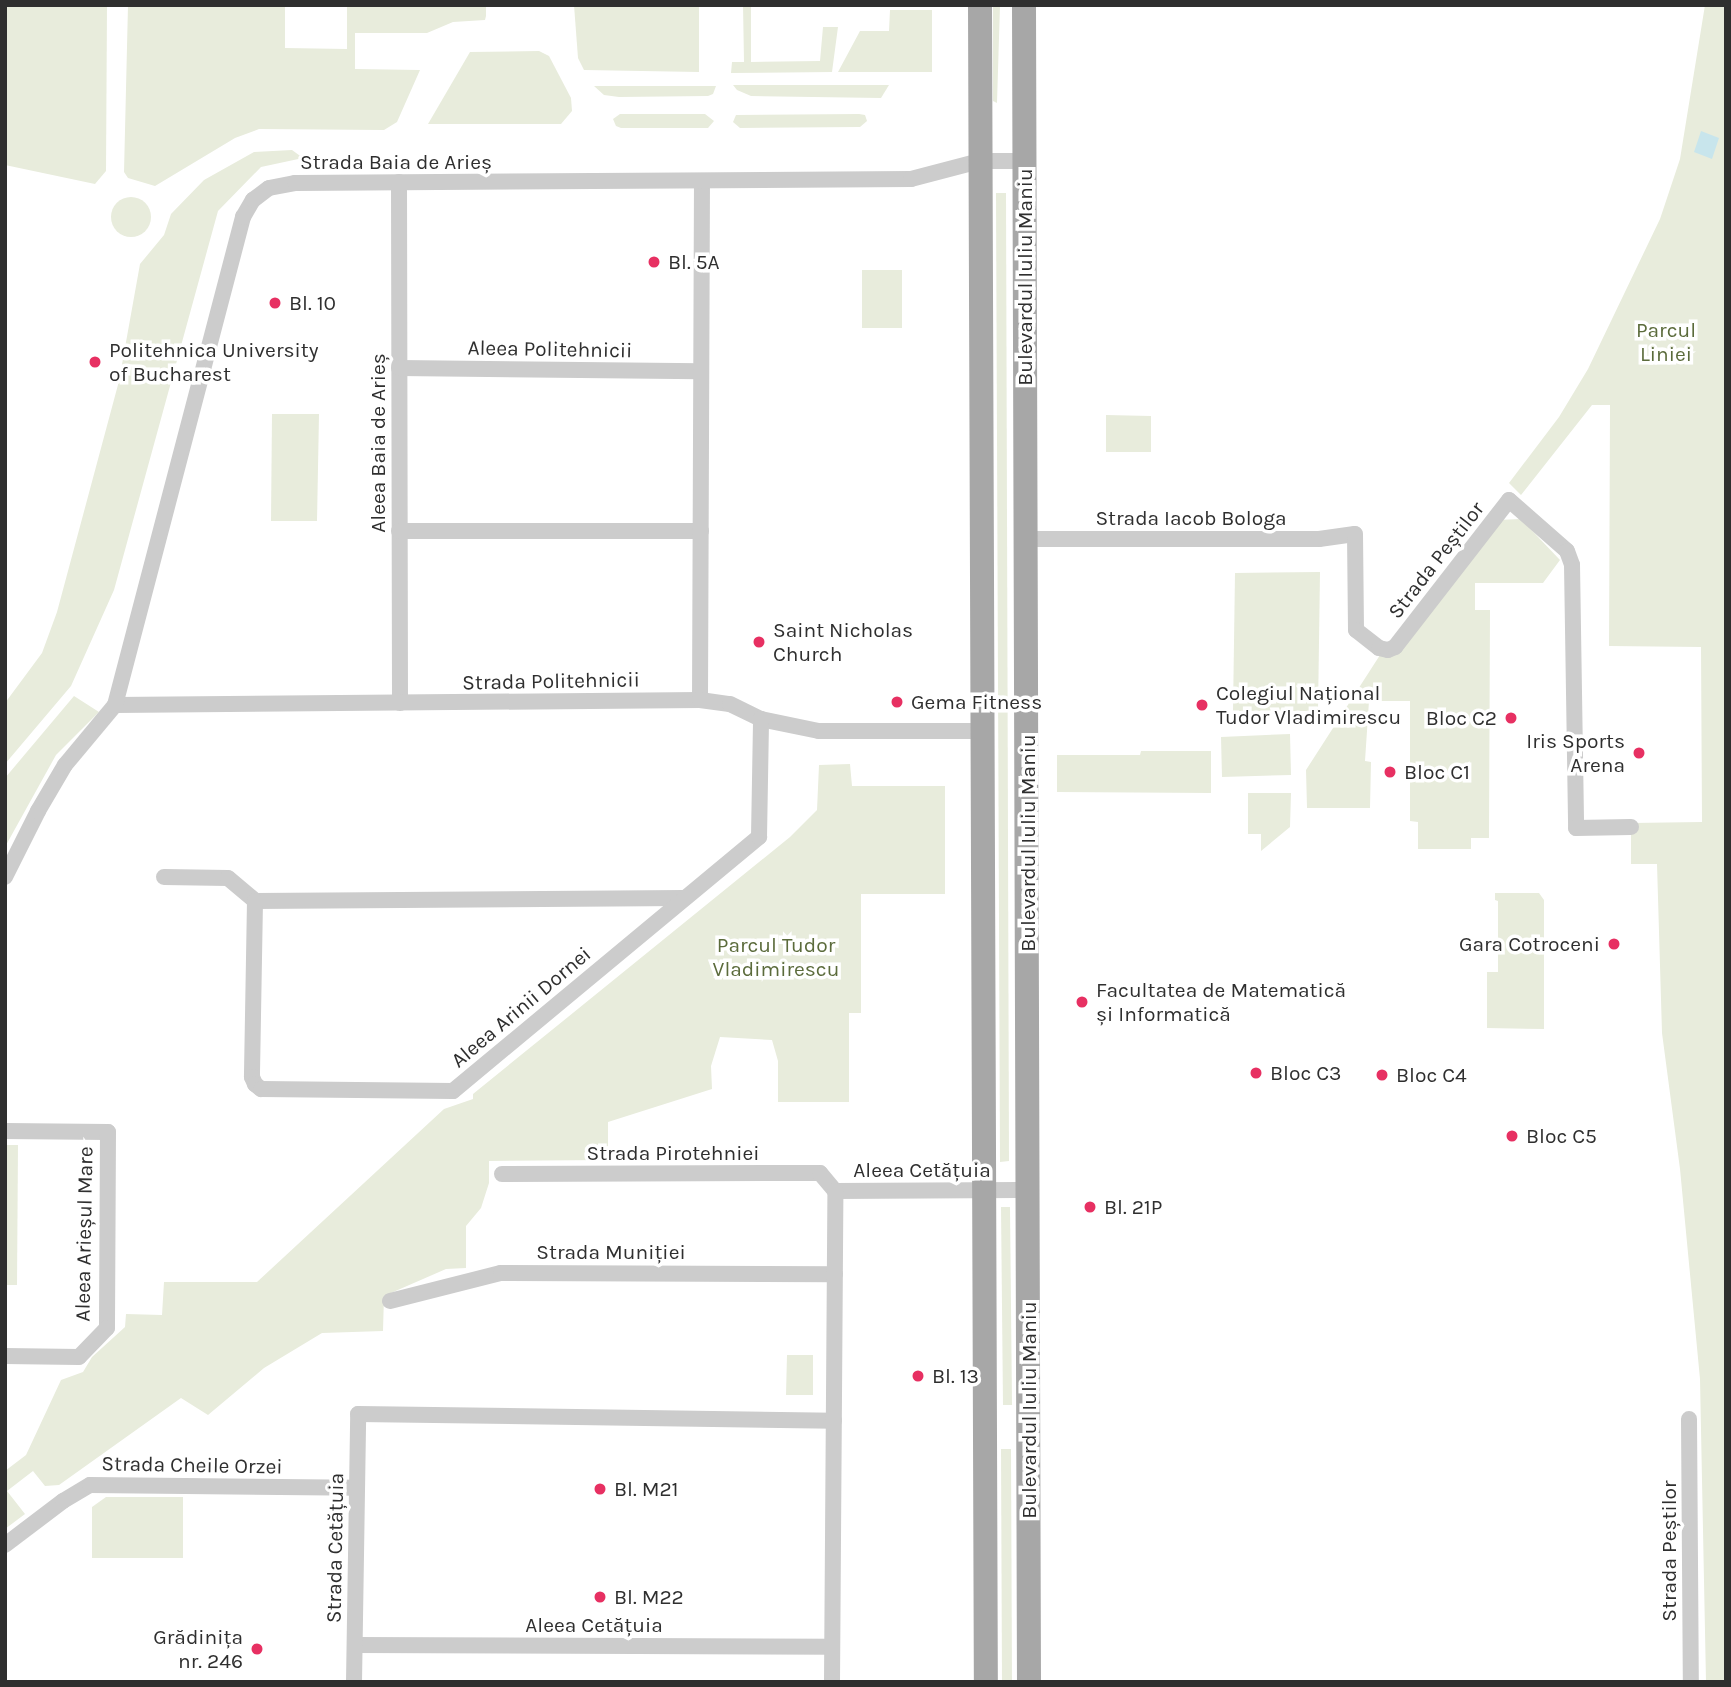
<!DOCTYPE html>
<meta charset="utf-8">
<style>
body{margin:0}
#map{position:relative;width:1731px;height:1687px;overflow:hidden;background:#fff;font-family:Karla,sans-serif}
div>[style]{position:absolute}
.green>*{inset:0;background:#e8ecdc}
.round{border-radius:50%}
.water>*{inset:0;background:#c8e5ec}
.street>*{height:16px;margin:-8px;padding:0 8px;transform-origin:8px;border-radius:8px;background:#ccc}
.primary>*{height:24px;margin:-12px;padding:0 12px;transform-origin:12px;border-radius:12px;background:#a7a7a7}
.dots>*{width:19px;height:19px;translate:-50% -50%;box-sizing:border-box;border:4px solid #fff;border-radius:50%}
span{translate:-50% -50%;white-space:nowrap;text-align:center;line-height:1.15;-webkit-text-stroke:7px #fff;paint-order:stroke}
.street-label{font-size:21px;color:#2f2f2f}
.poi-label{font-size:21px;color:#2f2f2f}
.left{translate:0 -50%;text-align:left}
.right{translate:-100% -50%;text-align:right}
.park-label{font-size:21px;color:#5b6b3b}
.frame{position:absolute;inset:0;border:7px solid #2f2f2f;pointer-events:none}
</style>
<div id="map">
<div class="green">
<div style="clip-path:polygon(5px 5px,107px 5px,106px 171px,95px 184px,5px 165px)"></div>
<div style="clip-path:polygon(128px 5px,285px 5px,285px 48px,347px 49px,347px 5px,486px 5px,486px 16px,485px 20px,453px 22px,427px 33px,355px 33px,355px 69px,420px 70px,397px 122px,384px 130px,259px 129px,235px 138px,155px 186px,128px 178px,124px 172px)"></div>
<div style="clip-path:polygon(574px 5px,699px 5px,699px 72px,584px 70px,578px 58px)"></div>
<div style="clip-path:polygon(743px 5px,751px 5px,751px 62px,820px 61px,823px 27px,838px 27px,832px 72px,731px 73px,732px 62px,744px 62px)"></div>
<div style="clip-path:polygon(993px 5px,1000px 5px,997px 103px,993px 101px)"></div>
<div style="clip-path:polygon(1705px 5px,1726px 5px,1726px 1682px,1706px 1682px,1700px 1379px,1680px 1169px,1662px 1033px,1657px 864px,1631px 864px,1631px 823px,1702px 822px,1701px 647px,1609px 646px,1610px 405px,1592px 405px,1521px 495px,1509px 483px,1559px 417px,1588px 369px,1660px 219px,1680px 159px)"></div>
<div style="clip-path:polygon(890px 10px,932px 10px,932px 72px,838px 72px,860px 31px,889px 31px)"></div>
<div style="clip-path:polygon(539px 51px,549px 56px,571px 98px,572px 111px,561px 124px,428px 124px,470px 52px)"></div>
<div style="clip-path:polygon(733px 85px,889px 85px,881px 98px,751px 96px,737px 90px)"></div>
<div style="clip-path:polygon(594px 86px,716px 86px,713px 94px,708px 96px,619px 97px,604px 95px)"></div>
<div style="clip-path:polygon(620px 114px,705px 114px,714px 121px,708px 128px,621px 128px,616px 126px,613px 119px)"></div>
<div style="clip-path:polygon(859px 114px,865px 115px,867px 121px,860px 127px,740px 128px,733px 122px,736px 115px)"></div>
<div style="clip-path:polygon(292px 150px,303px 158px,261px 167px,218px 211px,114px 590px,71px 686px,5px 764px,5px 703px,42px 653px,57px 612px,119px 381px,140px 264px,164px 235px,171px 214px,204px 180px,254px 152px)"></div>
<div style="clip-path:polygon(996px 193px,1006px 193px,1009px 1161px,1000px 1162px)"></div>
<div class="round" style="left:111px;top:197px;width:40px;height:40px"></div>
<div style="clip-path:polygon(862px 270px,902px 270px,902px 328px,862px 328px)"></div>
<div style="clip-path:polygon(272px 414px,319px 414px,317px 521px,271px 521px)"></div>
<div style="clip-path:polygon(1106px 415px,1151px 416px,1151px 452px,1106px 452px)"></div>
<div style="clip-path:polygon(1521px 519px,1560px 560px,1543px 583px,1475px 583px,1475px 610px,1490px 610px,1489px 838px,1471px 838px,1471px 849px,1418px 849px,1418px 822px,1410px 821px,1410px 701px,1369px 701px,1365px 761px,1371px 762px,1370px 808px,1307px 808px,1306px 770px,1380px 655px,1497px 520px)"></div>
<div style="clip-path:polygon(1320px 572px,1318px 711px,1233px 711px,1235px 573px)"></div>
<div style="clip-path:polygon(74px 696px,99px 712px,56px 755px,5px 847px,5px 778px)"></div>
<div style="clip-path:polygon(1290px 734px,1291px 775px,1222px 777px,1221px 737px)"></div>
<div style="clip-path:polygon(1141px 751px,1211px 751px,1211px 793px,1057px 792px,1057px 755px,1140px 755px)"></div>
<div style="clip-path:polygon(850px 764px,852px 786px,945px 786px,945px 894px,861px 894px,861px 1013px,849px 1013px,849px 1102px,778px 1102px,778px 1061px,772px 1040px,720px 1037px,711px 1066px,712px 1089px,608px 1122px,608px 1160px,489px 1161px,489px 1183px,481px 1208px,466px 1226px,466px 1268px,446px 1269px,384px 1296px,383px 1331px,322px 1333px,264px 1368px,208px 1415px,181px 1398px,59px 1485px,45px 1486px,33px 1471px,7px 1491px,25px 1514px,5px 1529px,5px 1471px,26px 1455px,61px 1380px,83px 1372px,92px 1357px,125px 1327px,126px 1314px,162px 1315px,164px 1282px,257px 1282px,444px 1109px,473px 1099px,473px 1094px,790px 837px,817px 810px,819px 765px)"></div>
<div style="clip-path:polygon(1248px 793px,1291px 793px,1290px 827px,1261px 851px,1261px 834px,1248px 834px)"></div>
<div style="clip-path:polygon(1495px 893px,1539px 893px,1544px 900px,1544px 1029px,1487px 1028px,1487px 972px,1498px 972px,1498px 901px,1495px 900px)"></div>
<div style="clip-path:polygon(5px 1145px,18px 1145px,17px 1285px,5px 1285px)"></div>
<div style="clip-path:polygon(1001px 1207px,1010px 1207px,1012px 1405px,1003px 1405px)"></div>
<div style="clip-path:polygon(787px 1355px,813px 1355px,813px 1395px,786px 1395px)"></div>
<div style="clip-path:polygon(1001px 1449px,1011px 1449px,1012px 1682px,1002px 1682px)"></div>
<div style="clip-path:polygon(106px 1497px,183px 1497px,183px 1558px,92px 1558px,92px 1507px)"></div>
</div>
<div class="water">
<div style="clip-path:polygon(1701px 131px,1719px 138px,1712px 159px,1694px 152px)"></div>
</div>
<div class="street">
<div style="left:399px;top:182px;width:521px;rotate:89.89deg"></div>
<div style="left:399px;top:368px;width:302px;rotate:0.6deg"></div>
<div style="left:399px;top:531px;width:302px"></div>
<div style="left:1027px;top:539px;width:292px"></div>
<div style="left:1319px;top:539px;width:36px;rotate:-8deg"></div>
<div style="left:1355px;top:534px;width:96px;rotate:89.4deg"></div>
<div style="left:1356px;top:630px;width:29px;rotate:38deg"></div>
<div style="left:1379px;top:648px;width:9px;rotate:13deg"></div>
<div style="left:1388px;top:650px;width:8px;rotate:-23deg"></div>
<div style="left:1395px;top:647px;width:186px;rotate:-52.2deg"></div>
<div style="left:1509px;top:500px;width:77px;rotate:41.3deg"></div>
<div style="left:1567px;top:551px;width:15px;rotate:70deg"></div>
<div style="left:1572px;top:565px;width:263px;rotate:89.1deg"></div>
<div style="left:1576px;top:828px;width:55px;rotate:-1deg"></div>
<div style="left:700px;top:700px;width:519px;rotate:-89.78deg"></div>
<div style="left:115px;top:705px;width:585px;rotate:-0.49deg"></div>
<div style="left:700px;top:700px;width:30px;rotate:8deg"></div>
<div style="left:730px;top:704px;width:34px;rotate:26deg"></div>
<div style="left:761px;top:719px;width:59px;rotate:11.7deg"></div>
<div style="left:819px;top:731px;width:164px"></div>
<div style="left:5px;top:877px;width:74px;rotate:-63.4deg"></div>
<div style="left:38px;top:811px;width:53px;rotate:-59.6deg"></div>
<div style="left:65px;top:765px;width:78px;rotate:-50.2deg"></div>
<div style="left:115px;top:705px;width:505px;rotate:-75.3deg"></div>
<div style="left:243px;top:217px;width:20px;rotate:-60deg"></div>
<div style="left:253px;top:200px;width:20px;rotate:-37deg"></div>
<div style="left:269px;top:188px;width:26px;rotate:-11deg"></div>
<div style="left:295px;top:183px;width:616px;rotate:-0.37deg"></div>
<div style="left:911px;top:179px;width:71px;rotate:-14.6deg"></div>
<div style="left:980px;top:161px;width:44px"></div>
<div style="left:164px;top:877px;width:64px;rotate:0.9deg"></div>
<div style="left:228px;top:878px;width:35px;rotate:40deg"></div>
<div style="left:255px;top:901px;width:429px;rotate:-0.4deg"></div>
<div style="left:255px;top:901px;width:176px;rotate:91deg"></div>
<div style="left:252px;top:1077px;width:8px;rotate:67deg"></div>
<div style="left:255px;top:1084px;width:8px;rotate:40deg"></div>
<div style="left:261px;top:1089px;width:192px;rotate:0.6deg"></div>
<div style="left:453px;top:1091px;width:398px;rotate:-39.7deg"></div>
<div style="left:759px;top:837px;width:118px;rotate:-89deg"></div>
<div style="left:5px;top:1131px;width:103px;rotate:0.6deg"></div>
<div style="left:108px;top:1132px;width:196px;rotate:90.3deg"></div>
<div style="left:107px;top:1328px;width:40px;rotate:134deg"></div>
<div style="left:79px;top:1357px;width:74px;rotate:-179.2deg"></div>
<div style="left:502px;top:1174px;width:318px;rotate:-0.2deg"></div>
<div style="left:820px;top:1173px;width:23px;rotate:50deg"></div>
<div style="left:835px;top:1191px;width:193px;rotate:-0.3deg"></div>
<div style="left:390px;top:1301px;width:114px;rotate:-14.2deg"></div>
<div style="left:501px;top:1273px;width:334px;rotate:0.2deg"></div>
<div style="left:1689px;top:1419px;width:263px;rotate:89.6deg"></div>
<div style="left:5px;top:1545px;width:73px;rotate:-37.2deg"></div>
<div style="left:63px;top:1501px;width:31px;rotate:-31deg"></div>
<div style="left:90px;top:1485px;width:267px;rotate:0.6deg"></div>
<div style="left:355px;top:1645px;width:477px;rotate:0.2deg"></div>
<div style="left:354px;top:1682px;width:268px;rotate:-89.1deg"></div>
<div style="left:358px;top:1414px;width:476px;rotate:0.8deg"></div>
<div style="left:832px;top:1682px;width:491px;rotate:-89.6deg"></div>
</div>
<div class="primary">
<div style="left:980px;top:5px;width:1677px;rotate:89.8deg"></div>
<div style="left:1024px;top:5px;width:1677px;rotate:89.83deg"></div>
</div>
<div class="dots">
<div style="left:654px;top:262px;background:#e73062"></div>
<div style="left:275px;top:303px;background:#e73062"></div>
<div style="left:95px;top:362px;background:#e73062"></div>
<div style="left:759px;top:642px;background:#e73062"></div>
<div style="left:897px;top:702px;background:#e73062"></div>
<div style="left:1202px;top:705px;background:#e73062"></div>
<div style="left:1511px;top:718px;background:#e73062"></div>
<div style="left:1639px;top:753px;background:#e73062"></div>
<div style="left:1390px;top:772px;background:#e73062"></div>
<div style="left:1614px;top:944px;background:#e73062"></div>
<div style="left:1082px;top:1002px;background:#e73062"></div>
<div style="left:1256px;top:1073px;background:#e73062"></div>
<div style="left:1382px;top:1075px;background:#e73062"></div>
<div style="left:1512px;top:1136px;background:#e73062"></div>
<div style="left:1090px;top:1207px;background:#e73062"></div>
<div style="left:918px;top:1376px;background:#e73062"></div>
<div style="left:600px;top:1489px;background:#e73062"></div>
<div style="left:600px;top:1597px;background:#e73062"></div>
<div style="left:257px;top:1649px;background:#e73062"></div>
</div>
<div class="street-label">
<span style="left:396px;top:162px">Strada Baia de Arieș</span>
<span style="left:1025px;top:277px;rotate:-90deg">Bulevardul Iuliu Maniu</span>
<span style="left:550px;top:349px;rotate:1deg">Aleea Politehnicii</span>
<span style="left:378px;top:443px;rotate:-90deg">Aleea Baia de Arieș</span>
<span style="left:1191px;top:518px">Strada Iacob Bologa</span>
<span style="left:1436px;top:560px;rotate:-52deg">Strada Peștilor</span>
<span style="left:551px;top:681px;rotate:-1deg">Strada Politehnicii</span>
<span style="left:1028px;top:843px;rotate:-90deg">Bulevardul Iuliu Maniu</span>
<span style="left:521px;top:1007px;rotate:-40deg">Aleea Arinii Dornei</span>
<span style="left:673px;top:1153px">Strada Pirotehniei</span>
<span style="left:922px;top:1170px">Aleea Cetățuia</span>
<span style="left:84px;top:1234px;rotate:-89deg">Aleea Arieșul Mare</span>
<span style="left:611px;top:1252px">Strada Muniției</span>
<span style="left:1029px;top:1410px;rotate:-90deg">Bulevardul Iuliu Maniu</span>
<span style="left:192px;top:1465px;rotate:1deg">Strada Cheile Orzei</span>
<span style="left:335px;top:1548px;rotate:-89deg">Strada Cetățuia</span>
<span style="left:1669px;top:1551px;rotate:-90deg">Strada Peștilor</span>
<span style="left:594px;top:1625px">Aleea Cetățuia</span>
</div>
<div class="poi-label">
<span class="left" style="left:668px;top:262px">Bl. 5A</span>
<span class="left" style="left:289px;top:303px">Bl. 10</span>
<span class="left" style="left:109px;top:362px">Politehnica University<br>of Bucharest</span>
<span class="left" style="left:773px;top:642px">Saint Nicholas<br>Church</span>
<span class="left" style="left:1216px;top:705px">Colegiul Național<br>Tudor Vladimirescu</span>
<span class="left" style="left:911px;top:702px">Gema Fitness</span>
<span class="right" style="left:1497px;top:718px">Bloc C2</span>
<span class="right" style="left:1625px;top:753px">Iris Sports<br>Arena</span>
<span class="left" style="left:1404px;top:772px">Bloc C1</span>
<span class="right" style="left:1600px;top:944px">Gara Cotroceni</span>
<span class="left" style="left:1096px;top:1002px">Facultatea de Matematică<br>și Informatică</span>
<span class="left" style="left:1270px;top:1073px">Bloc C3</span>
<span class="left" style="left:1396px;top:1075px">Bloc C4</span>
<span class="left" style="left:1526px;top:1136px">Bloc C5</span>
<span class="left" style="left:1104px;top:1207px">Bl. 21P</span>
<span class="left" style="left:932px;top:1376px">Bl. 13</span>
<span class="left" style="left:614px;top:1489px">Bl. M21</span>
<span class="left" style="left:614px;top:1597px">Bl. M22</span>
<span class="right" style="left:243px;top:1649px">Grădinița<br>nr. 246</span>
</div>
<div class="park-label">
<span style="left:1666px;top:342px">Parcul<br>Liniei</span>
<span style="left:776px;top:957px">Parcul Tudor<br>Vladimirescu</span>
</div>
<div class="frame"></div>
</div>
